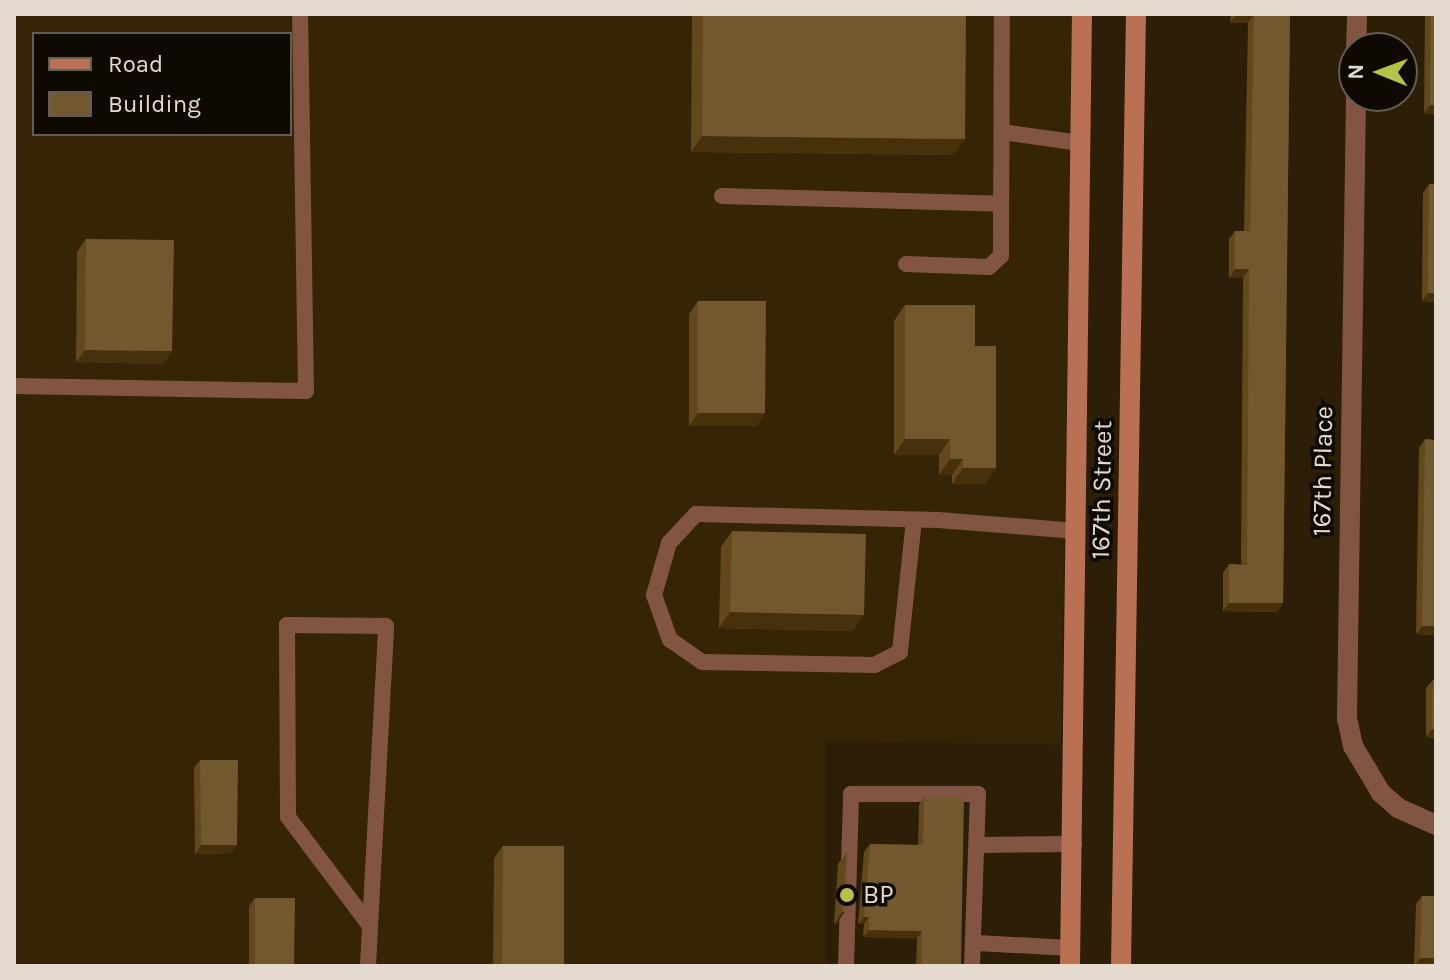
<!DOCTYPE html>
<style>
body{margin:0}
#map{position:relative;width:1450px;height:980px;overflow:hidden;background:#2c1e07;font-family:Karla,sans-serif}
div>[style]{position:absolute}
.built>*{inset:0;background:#362406}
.lane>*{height:16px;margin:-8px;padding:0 8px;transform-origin:8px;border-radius:8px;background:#825542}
.street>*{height:20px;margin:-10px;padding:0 10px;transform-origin:10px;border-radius:10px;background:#825542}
.secondary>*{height:20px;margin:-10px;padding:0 10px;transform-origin:10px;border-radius:10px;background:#ba7153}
.wall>*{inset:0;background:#63481c}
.shaded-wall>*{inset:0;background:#47310c}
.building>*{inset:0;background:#71582f}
.dots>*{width:22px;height:22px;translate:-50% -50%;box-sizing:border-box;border:4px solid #0f0903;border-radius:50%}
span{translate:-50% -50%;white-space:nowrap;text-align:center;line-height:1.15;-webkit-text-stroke:7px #0f0903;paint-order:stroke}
.street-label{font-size:26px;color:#e4dbce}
.poi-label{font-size:26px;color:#e4dbce}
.left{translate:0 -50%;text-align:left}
.frame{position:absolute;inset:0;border:16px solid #e4dbce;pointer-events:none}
.legend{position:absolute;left:32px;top:32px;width:260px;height:104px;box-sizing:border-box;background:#0f0903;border:2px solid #645d54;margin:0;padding:10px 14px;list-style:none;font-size:24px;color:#e4dbce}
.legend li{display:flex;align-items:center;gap:16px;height:40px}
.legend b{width:40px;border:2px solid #645d54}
.north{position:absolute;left:1338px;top:32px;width:80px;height:80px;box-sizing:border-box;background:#0f0903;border:2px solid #645d54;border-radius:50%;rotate:271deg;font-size:22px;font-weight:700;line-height:32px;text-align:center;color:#e4dbce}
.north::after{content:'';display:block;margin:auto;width:28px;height:36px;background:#b8c147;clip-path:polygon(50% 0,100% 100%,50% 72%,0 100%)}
</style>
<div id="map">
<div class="built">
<div style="clip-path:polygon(evenodd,14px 14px,1073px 14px,1061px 745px,826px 741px,826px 966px,14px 966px,14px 14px,34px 34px,290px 34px,290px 134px,34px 134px,34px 34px)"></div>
</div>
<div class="lane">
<div style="left:1002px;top:132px;width:79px;rotate:8deg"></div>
<div style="left:722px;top:196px;width:279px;rotate:1.6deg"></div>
<div style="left:906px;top:264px;width:83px;rotate:2.1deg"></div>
<div style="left:989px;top:267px;width:16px;rotate:-43deg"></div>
<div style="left:1001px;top:256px;width:242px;rotate:-89.8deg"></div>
<div style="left:14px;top:386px;width:292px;rotate:1deg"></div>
<div style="left:306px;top:391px;width:377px;rotate:-90.9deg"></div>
<div style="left:914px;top:520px;width:133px;rotate:96.1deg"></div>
<div style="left:900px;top:652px;width:28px;rotate:153deg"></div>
<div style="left:875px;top:665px;width:173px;rotate:-179deg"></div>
<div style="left:702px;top:662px;width:39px;rotate:-145deg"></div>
<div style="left:670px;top:640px;width:48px;rotate:-109.6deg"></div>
<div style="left:654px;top:595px;width:54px;rotate:-73.9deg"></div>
<div style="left:669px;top:543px;width:40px;rotate:-47deg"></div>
<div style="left:696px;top:514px;width:242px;rotate:1.4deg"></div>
<div style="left:938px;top:520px;width:139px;rotate:4.5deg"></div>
<div style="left:977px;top:845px;width:97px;rotate:-0.6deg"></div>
<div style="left:976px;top:943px;width:94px;rotate:3deg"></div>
<div style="left:368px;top:966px;width:40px;rotate:-87.1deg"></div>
<div style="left:370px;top:926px;width:300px;rotate:-86.9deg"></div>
<div style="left:386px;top:626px;width:99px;rotate:-179.4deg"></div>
<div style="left:287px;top:625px;width:192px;rotate:89.7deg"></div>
<div style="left:288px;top:817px;width:136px;rotate:53deg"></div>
<div style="left:846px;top:966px;width:172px;rotate:-88.3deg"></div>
<div style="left:851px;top:794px;width:127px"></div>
<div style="left:978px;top:794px;width:172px;rotate:92deg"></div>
</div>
<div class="street">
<div style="left:1356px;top:48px;width:34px;rotate:-88deg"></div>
<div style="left:1356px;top:96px;width:622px;rotate:90.83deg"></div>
<div style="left:1347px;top:718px;width:29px;rotate:78deg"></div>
<div style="left:1353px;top:746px;width:55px;rotate:59.2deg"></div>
<div style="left:1381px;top:793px;width:23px;rotate:41deg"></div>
<div style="left:1398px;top:808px;width:42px;rotate:24.1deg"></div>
</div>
<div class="secondary">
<div style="left:1070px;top:966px;width:952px;rotate:-89.28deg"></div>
<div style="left:1121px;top:966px;width:952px;rotate:-89.1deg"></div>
</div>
<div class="wall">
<div style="clip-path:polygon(692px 14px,966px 14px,953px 155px,691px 152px)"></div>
<div style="clip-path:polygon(1231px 14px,1290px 14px,1283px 603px,1277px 612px,1223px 611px,1223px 573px,1229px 564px,1241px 565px,1243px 278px,1229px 278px,1229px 239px,1235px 231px,1244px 231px,1248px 23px,1230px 23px)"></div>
<div style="clip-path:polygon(1425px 14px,1436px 14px,1436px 114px,1424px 113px)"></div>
<div style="clip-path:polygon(1429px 184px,1436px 184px,1436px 302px,1422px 301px,1423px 193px)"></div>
<div style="clip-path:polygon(86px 239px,164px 364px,76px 362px,77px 252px)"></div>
<div style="clip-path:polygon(698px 301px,757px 426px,689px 426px,689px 314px)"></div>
<div style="clip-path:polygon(905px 305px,975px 346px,996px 468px,985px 484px,952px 484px,952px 475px,939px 475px,939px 455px,894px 455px,894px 321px)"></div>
<div style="clip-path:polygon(1425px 439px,1436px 635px,1416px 634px,1419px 448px)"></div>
<div style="clip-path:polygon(732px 531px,853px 631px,719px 628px,721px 547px)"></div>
<div style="clip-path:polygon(1433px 680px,1436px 738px,1426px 737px,1426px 688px)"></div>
<div style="clip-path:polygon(200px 760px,237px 845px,231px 853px,195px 854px,194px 768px)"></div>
<div style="clip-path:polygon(924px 797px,961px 966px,916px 966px,917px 938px,863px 937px,864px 924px,858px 924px,864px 852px,870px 844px,918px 845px,919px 805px)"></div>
<div style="clip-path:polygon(503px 846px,564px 966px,493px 966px,494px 858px)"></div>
<div style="clip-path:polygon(847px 852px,845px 912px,836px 924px,834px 924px,838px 864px)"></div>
<div style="clip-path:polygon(1422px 896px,1436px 966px,1414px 966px,1416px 904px)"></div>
<div style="clip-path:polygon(255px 898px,294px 966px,249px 966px,249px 906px)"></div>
</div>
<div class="shaded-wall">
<div style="clip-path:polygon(1236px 14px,1254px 14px,1248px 23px,1230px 23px)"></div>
<div style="clip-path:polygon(1430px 105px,1436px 105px,1436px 114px,1424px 113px)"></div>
<div style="clip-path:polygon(702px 136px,965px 139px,953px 155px,691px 152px)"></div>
<div style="clip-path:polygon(1235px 269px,1249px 269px,1243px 278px,1229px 278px)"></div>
<div style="clip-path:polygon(1428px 293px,1436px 293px,1436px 302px,1422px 301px)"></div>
<div style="clip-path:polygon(85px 350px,172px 351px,164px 364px,76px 362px)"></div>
<div style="clip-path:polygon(698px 413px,765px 413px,757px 426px,689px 426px)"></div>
<div style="clip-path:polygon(905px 439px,950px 439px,939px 455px,894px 455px)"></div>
<div style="clip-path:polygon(950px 459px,963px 459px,952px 475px,939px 475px)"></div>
<div style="clip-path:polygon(963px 468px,996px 468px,985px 484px,952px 484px)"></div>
<div style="clip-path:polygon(1229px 603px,1283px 603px,1277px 612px,1223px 611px)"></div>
<div style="clip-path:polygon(730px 612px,864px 615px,853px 631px,719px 628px)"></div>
<div style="clip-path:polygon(1422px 626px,1436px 626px,1436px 635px,1416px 634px)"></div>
<div style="clip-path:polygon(1432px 729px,1436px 729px,1436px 738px,1426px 737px)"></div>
<div style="clip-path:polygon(201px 845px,237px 845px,231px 853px,195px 854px)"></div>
<div style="clip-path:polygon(842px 912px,845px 912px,836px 924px,834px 924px)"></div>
<div style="clip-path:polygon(864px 917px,869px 917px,864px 924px,858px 924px)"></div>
<div style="clip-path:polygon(869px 930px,922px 931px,917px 938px,863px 937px)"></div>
<div style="clip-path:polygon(1420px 958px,1436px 958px,1436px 966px,1415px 966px)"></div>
</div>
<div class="building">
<div style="clip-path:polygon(703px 14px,966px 14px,965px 139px,702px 136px)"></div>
<div style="clip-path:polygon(1236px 14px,1290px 14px,1283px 603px,1229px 603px,1229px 564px,1247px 565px,1249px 269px,1235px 269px,1235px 231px,1250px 231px,1254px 14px)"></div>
<div style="clip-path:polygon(1431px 14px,1436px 14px,1436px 105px,1430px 105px)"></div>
<div style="clip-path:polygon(1429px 184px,1436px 184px,1436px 293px,1428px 293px)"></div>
<div style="clip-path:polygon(86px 239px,174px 240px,172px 351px,85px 350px)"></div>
<div style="clip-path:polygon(698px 301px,766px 301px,765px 413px,698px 413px)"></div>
<div style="clip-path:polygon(905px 305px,975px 305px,975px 346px,996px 346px,996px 468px,963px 468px,963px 459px,950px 459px,950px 439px,905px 439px)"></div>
<div style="clip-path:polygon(1425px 439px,1436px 440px,1436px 626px,1422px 626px)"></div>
<div style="clip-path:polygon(732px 531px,866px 534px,864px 615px,730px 612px)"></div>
<div style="clip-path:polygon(1433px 680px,1436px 680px,1436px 729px,1432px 729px)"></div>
<div style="clip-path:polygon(200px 760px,238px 760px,237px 845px,201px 845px)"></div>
<div style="clip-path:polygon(924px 797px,964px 797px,961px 966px,922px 966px,922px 931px,869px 930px,869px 917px,864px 917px,870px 844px,923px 845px)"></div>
<div style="clip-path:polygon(503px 846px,564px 846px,564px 966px,502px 966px)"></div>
<div style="clip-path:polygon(847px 852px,845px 912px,842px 912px)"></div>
<div style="clip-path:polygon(1422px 896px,1436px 896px,1436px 958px,1420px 958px)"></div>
<div style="clip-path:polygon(255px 898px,295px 898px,294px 966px,255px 966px)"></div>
</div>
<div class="dots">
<div style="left:847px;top:895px;background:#b8c147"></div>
</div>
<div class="street-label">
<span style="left:1323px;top:471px;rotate:-89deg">167th Place</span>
<span style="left:1102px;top:490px;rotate:-89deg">167th Street</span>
</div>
<div class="poi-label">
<span class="left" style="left:863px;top:895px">BP</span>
</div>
<div class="frame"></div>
<ul class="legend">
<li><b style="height:10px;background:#ba7153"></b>Road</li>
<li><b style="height:22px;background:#71582f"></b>Building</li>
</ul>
<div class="north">N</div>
</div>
